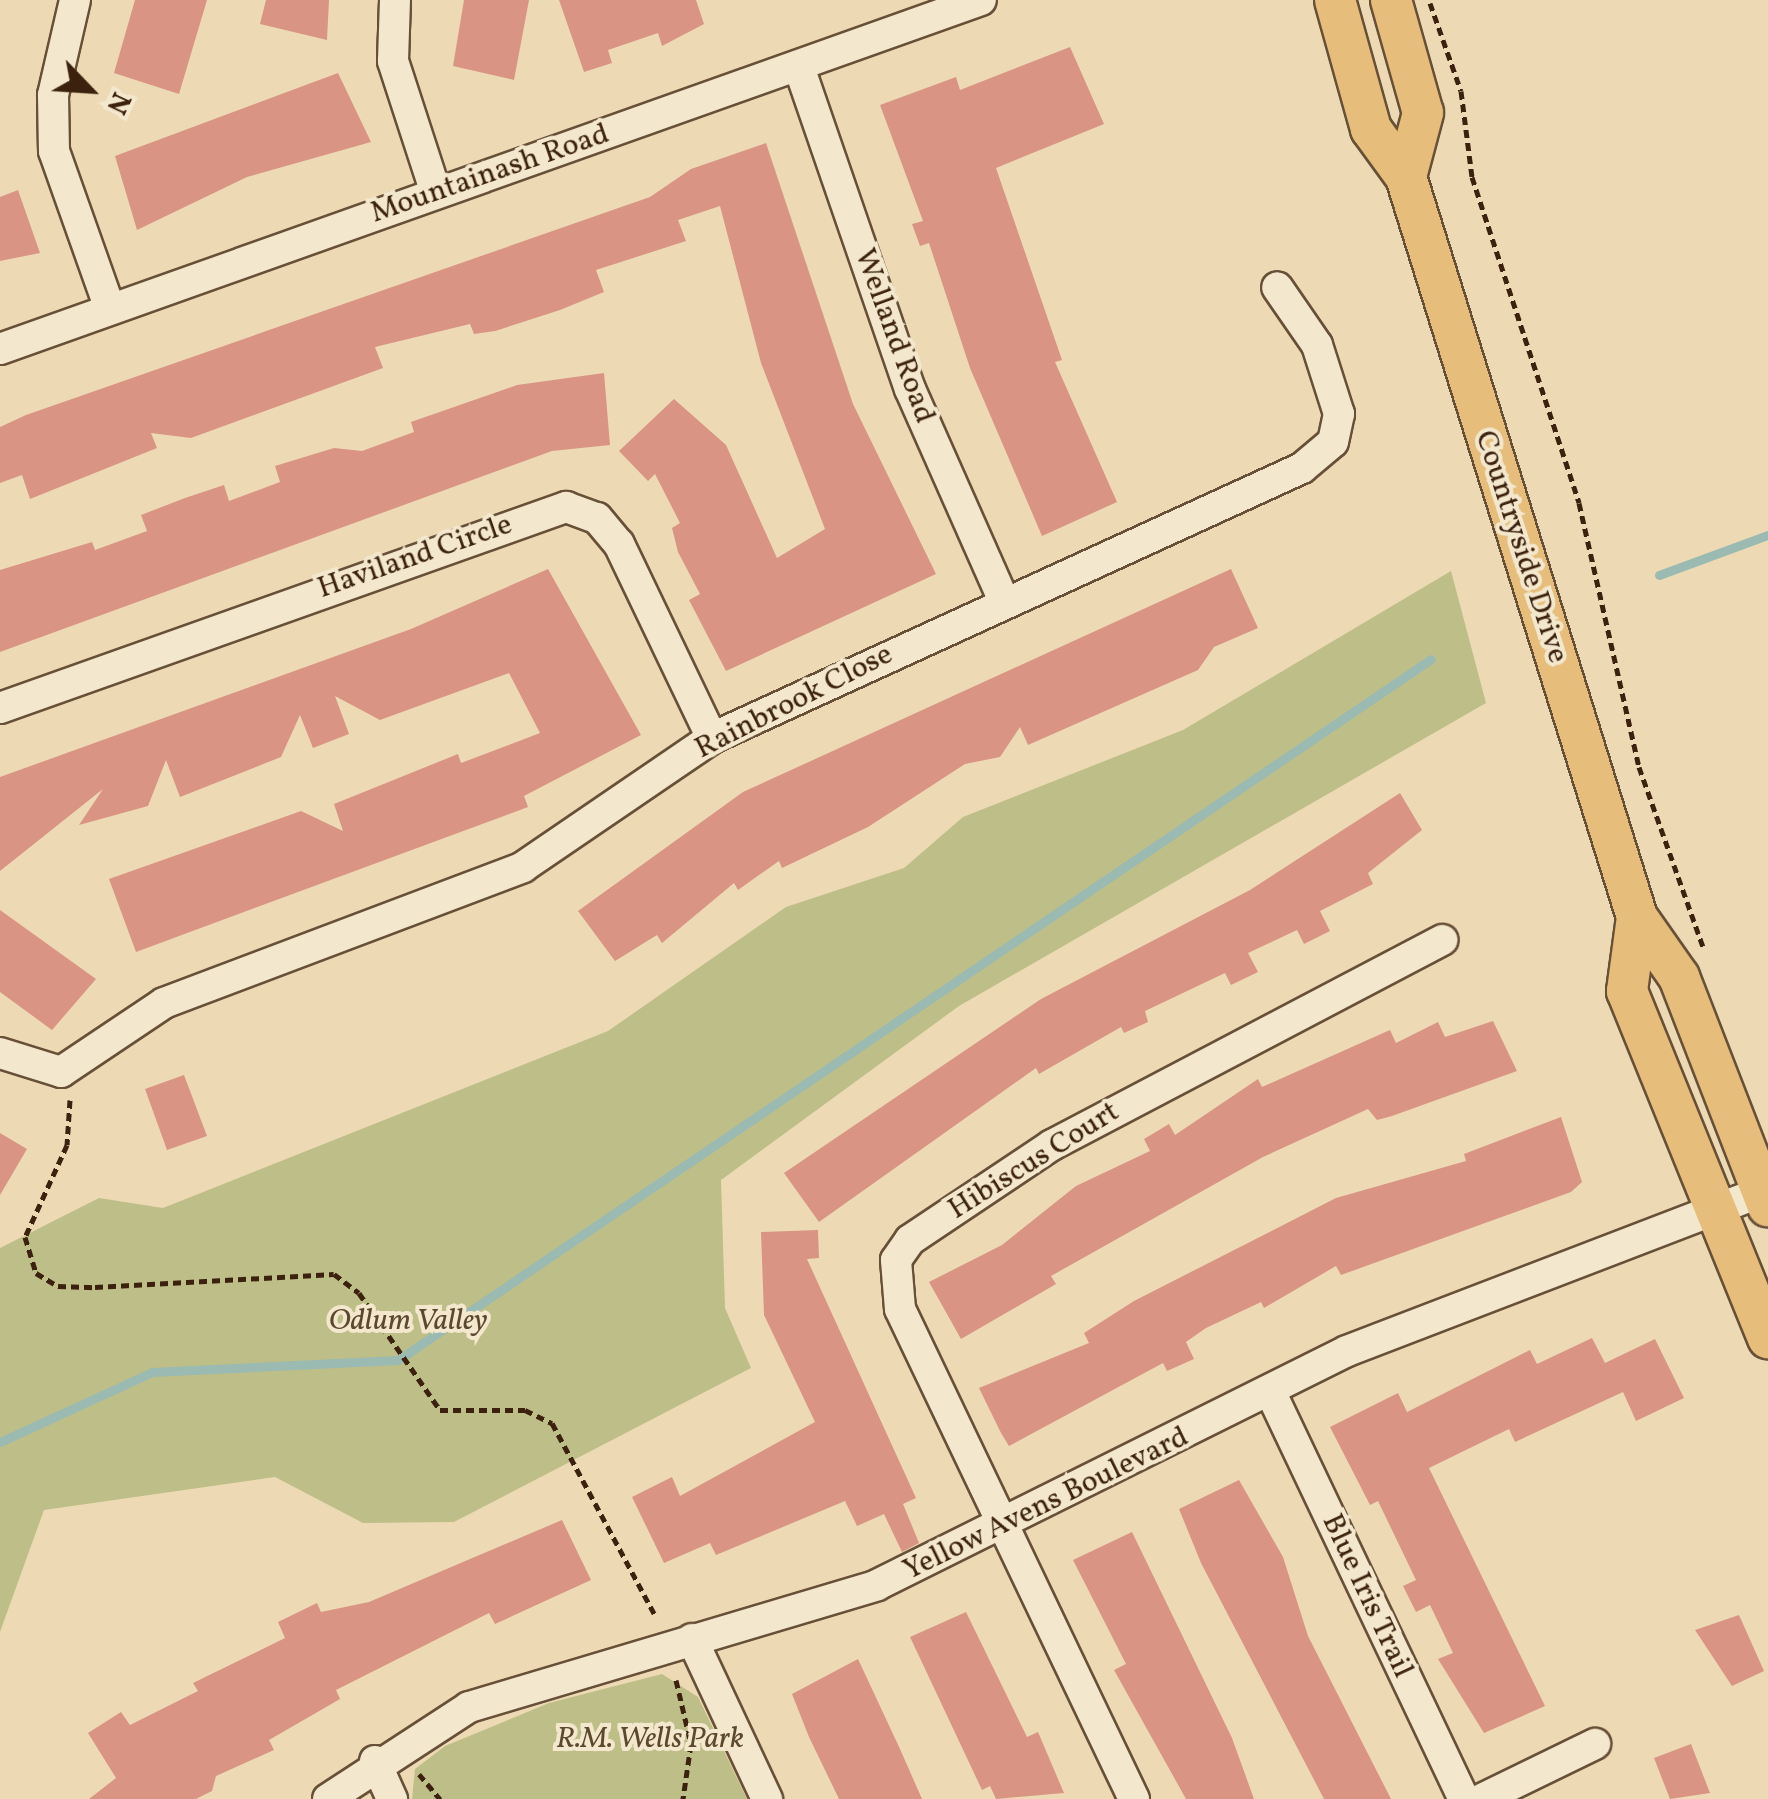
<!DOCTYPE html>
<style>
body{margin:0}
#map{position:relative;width:1768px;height:1799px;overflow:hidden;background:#eddab4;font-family:Vollkorn,serif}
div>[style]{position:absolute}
.green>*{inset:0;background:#bebe89}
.stream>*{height:9px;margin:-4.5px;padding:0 4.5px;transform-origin:4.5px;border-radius:4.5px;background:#9abab2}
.building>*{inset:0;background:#d99484}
.path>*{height:5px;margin-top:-2.5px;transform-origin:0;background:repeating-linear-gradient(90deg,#3c220e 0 8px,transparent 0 13px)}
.roads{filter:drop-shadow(2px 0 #685038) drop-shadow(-2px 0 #685038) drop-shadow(0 2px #685038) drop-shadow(0 -2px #685038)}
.minor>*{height:30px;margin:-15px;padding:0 15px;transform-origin:15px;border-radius:15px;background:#f3e7ce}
.major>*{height:40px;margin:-20px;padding:0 20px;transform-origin:20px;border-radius:20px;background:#e6bd7a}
span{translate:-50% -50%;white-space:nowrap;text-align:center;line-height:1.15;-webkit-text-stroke:8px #f3e7ce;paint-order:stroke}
.street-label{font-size:30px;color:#3c220e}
.park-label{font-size:30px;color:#5c492d;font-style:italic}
.north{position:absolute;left:40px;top:40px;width:100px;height:100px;-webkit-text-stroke:8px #f3e7ce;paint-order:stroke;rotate:115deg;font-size:28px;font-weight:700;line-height:40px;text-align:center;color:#3c220e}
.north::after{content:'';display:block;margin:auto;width:35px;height:45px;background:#3c220e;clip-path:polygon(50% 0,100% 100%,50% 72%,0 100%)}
</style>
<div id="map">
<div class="green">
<div style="clip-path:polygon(1451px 571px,1486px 703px,959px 1006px,721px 1180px,725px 1308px,751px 1368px,454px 1522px,363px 1523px,275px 1477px,44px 1510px,0 1632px,0 1248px,99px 1198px,163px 1208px,608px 1031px,786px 907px,904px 868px,963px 817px,1183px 730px)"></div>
<div style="clip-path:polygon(662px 1674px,698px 1697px,747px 1799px,412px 1799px,415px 1769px,445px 1746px,549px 1703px)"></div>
</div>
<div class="stream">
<div style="left:1659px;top:575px;width:116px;rotate:-20.2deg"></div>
<div style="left:0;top:1442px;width:167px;rotate:-24.7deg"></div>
<div style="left:152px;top:1372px;width:246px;rotate:-2.8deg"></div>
<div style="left:398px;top:1360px;width:1248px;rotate:-34.16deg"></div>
</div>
<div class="building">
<div style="clip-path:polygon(135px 0,207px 0,179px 94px,114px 73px)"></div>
<div style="clip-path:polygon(266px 0,329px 0,327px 40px,260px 24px)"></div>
<div style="clip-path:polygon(464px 0,529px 0,514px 80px,453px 66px)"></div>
<div style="clip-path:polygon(559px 0,696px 0,704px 24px,662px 46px,658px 33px,608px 50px,612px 63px,584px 72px)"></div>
<div style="clip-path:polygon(1070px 47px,1104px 124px,996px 168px,1062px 360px,1055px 362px,1117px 502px,1042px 536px,970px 368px,929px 243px,920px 246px,912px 224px,923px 221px,880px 105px,956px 77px,960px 90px)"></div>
<div style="clip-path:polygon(338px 73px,371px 142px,247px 177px,137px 230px,115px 156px)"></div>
<div style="clip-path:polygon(766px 143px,853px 404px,936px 574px,726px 671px,689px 600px,700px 594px,678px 552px,672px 528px,680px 523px,655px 474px,648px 481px,619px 451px,674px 399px,726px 445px,777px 558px,825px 529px,761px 363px,720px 206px,678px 220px,686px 241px,596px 270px,604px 292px,560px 310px,495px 331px,474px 334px,470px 324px,375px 347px,383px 368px,191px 438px,151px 433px,157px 448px,30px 499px,22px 475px,0 483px,0 427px,26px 415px,650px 197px,691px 169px)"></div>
<div style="clip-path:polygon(18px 190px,40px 253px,0 261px,0 197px)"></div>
<div style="clip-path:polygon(604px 373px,610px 445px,552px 451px,0 652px,0 570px,92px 542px,95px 550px,147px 531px,141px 515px,185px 498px,224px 485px,229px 501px,280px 482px,275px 466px,334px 448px,362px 451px,414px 432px,411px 422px,517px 385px)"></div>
<div style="clip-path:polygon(548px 569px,641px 735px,524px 796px,528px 807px,136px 952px,109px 879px,301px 811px,343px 831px,334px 804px,458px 754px,461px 763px,540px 733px,509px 673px,380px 720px,335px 696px,349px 734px,313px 748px,300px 715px,281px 757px,180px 797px,166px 760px,148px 806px,79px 825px,103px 789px,0 871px,0 777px,411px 629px)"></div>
<div style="clip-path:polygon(1231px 569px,1258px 628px,1214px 647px,1198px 670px,1028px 745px,1020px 727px,1000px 757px,965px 764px,868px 827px,782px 868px,779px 861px,738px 890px,734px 883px,662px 943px,657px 935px,615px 961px,578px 911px,743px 792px)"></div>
<div style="clip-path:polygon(1400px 793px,1422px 830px,1368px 873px,1373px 884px,1320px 911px,1330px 931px,1304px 944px,1297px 930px,1248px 953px,1258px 972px,1231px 985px,1225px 973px,1145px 1011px,1148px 1022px,1124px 1033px,1121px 1027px,1039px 1074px,1036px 1068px,819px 1222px,784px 1173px,1041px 999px,1250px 890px)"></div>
<div style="clip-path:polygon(0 910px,96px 979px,52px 1030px,0 992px)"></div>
<div style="clip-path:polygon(1493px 1021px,1517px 1071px,1392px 1116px,1377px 1120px,1368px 1109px,1263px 1157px,1051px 1276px,1056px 1284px,961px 1339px,929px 1282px,1002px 1245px,1076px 1186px,1150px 1151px,1144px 1139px,1169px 1124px,1175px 1135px,1258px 1079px,1262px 1087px,1390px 1030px,1396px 1043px,1438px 1022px,1445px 1037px)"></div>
<div style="clip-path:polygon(184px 1075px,207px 1136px,167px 1150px,145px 1089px)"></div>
<div style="clip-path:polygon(1561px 1117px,1582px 1182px,1571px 1192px,1341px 1275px,1336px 1266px,1264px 1308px,1261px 1302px,1206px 1328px,1186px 1342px,1194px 1359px,1167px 1371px,1163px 1363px,1009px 1446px,1001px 1433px,979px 1388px,1089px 1343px,1084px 1333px,1134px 1301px,1336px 1198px,1466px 1161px,1464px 1154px)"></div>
<div style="clip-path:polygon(0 1133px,27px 1149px,0 1195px)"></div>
<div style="clip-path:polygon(818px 1230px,819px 1258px,807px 1259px,916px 1498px,903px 1504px,919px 1543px,902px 1552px,884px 1514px,857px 1526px,845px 1501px,716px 1555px,710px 1543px,664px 1563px,632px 1497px,672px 1477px,680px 1496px,815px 1422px,764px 1315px,761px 1232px)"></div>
<div style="clip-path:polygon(1592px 1338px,1605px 1363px,1655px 1339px,1684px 1398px,1636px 1421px,1623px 1392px,1515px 1442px,1509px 1429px,1429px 1468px,1545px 1706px,1484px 1733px,1438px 1659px,1453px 1653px,1430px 1605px,1416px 1612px,1403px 1586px,1416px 1580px,1378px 1501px,1370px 1505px,1330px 1427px,1398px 1393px,1407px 1412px,1530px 1350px,1537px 1364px)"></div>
<div style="clip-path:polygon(1239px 1480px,1283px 1557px,1308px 1636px,1391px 1799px,1324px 1799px,1201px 1563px,1179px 1509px)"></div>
<div style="clip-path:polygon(562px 1520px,591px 1580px,495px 1624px,489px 1613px,336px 1690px,340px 1699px,269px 1740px,274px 1750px,216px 1776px,212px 1791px,196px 1799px,89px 1799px,116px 1778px,88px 1733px,121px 1712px,130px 1725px,198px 1691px,193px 1683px,285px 1638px,278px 1622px,317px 1603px,321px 1612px,369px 1602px)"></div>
<div style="clip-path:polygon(1132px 1532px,1232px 1738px,1254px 1799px,1186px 1799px,1114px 1670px,1126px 1664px,1073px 1560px)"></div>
<div style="clip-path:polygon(966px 1612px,1027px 1737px,1038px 1732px,1064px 1793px,996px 1799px,990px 1786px,982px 1790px,910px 1637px)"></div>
<div style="clip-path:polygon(1739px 1615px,1764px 1671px,1732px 1686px,1695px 1630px)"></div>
<div style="clip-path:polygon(858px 1659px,900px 1749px,922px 1799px,839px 1799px,809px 1737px,792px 1694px)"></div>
<div style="clip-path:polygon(1691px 1744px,1710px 1793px,1670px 1799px,1654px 1758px)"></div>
</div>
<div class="path">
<div style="left:1430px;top:3px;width:93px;rotate:70.6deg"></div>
<div style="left:1461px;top:91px;width:87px;rotate:82.7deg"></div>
<div style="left:1472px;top:177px;width:343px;rotate:71.8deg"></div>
<div style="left:1579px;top:503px;width:271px;rotate:77.2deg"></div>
<div style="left:1639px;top:767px;width:194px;rotate:70.4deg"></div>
<div style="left:70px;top:1100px;width:45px;rotate:93.8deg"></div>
<div style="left:67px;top:1145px;width:101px;rotate:114.5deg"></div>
<div style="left:25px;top:1237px;width:38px;rotate:73deg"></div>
<div style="left:36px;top:1273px;width:26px;rotate:31deg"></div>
<div style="left:58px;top:1286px;width:37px;rotate:2deg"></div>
<div style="left:95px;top:1287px;width:239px;rotate:-3.1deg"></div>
<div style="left:334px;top:1274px;width:31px;rotate:37deg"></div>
<div style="left:359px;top:1293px;width:142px;rotate:55.3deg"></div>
<div style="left:440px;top:1410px;width:85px"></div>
<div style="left:525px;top:1410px;width:30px;rotate:26deg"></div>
<div style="left:552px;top:1423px;width:218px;rotate:61.8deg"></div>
<div style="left:676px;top:1680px;width:66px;rotate:76.8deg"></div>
<div style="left:691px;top:1744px;width:56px;rotate:98.3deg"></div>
<div style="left:419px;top:1774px;width:33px;rotate:50deg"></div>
</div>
<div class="roads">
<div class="minor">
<div style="left:75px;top:0;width:98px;rotate:103deg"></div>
<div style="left:53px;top:95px;width:56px;rotate:89deg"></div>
<div style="left:54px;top:151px;width:168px;rotate:70.5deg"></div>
<div style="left:395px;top:0;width:61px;rotate:91.9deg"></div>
<div style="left:393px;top:61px;width:139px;rotate:72deg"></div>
<div style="left:799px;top:67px;width:341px;rotate:71deg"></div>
<div style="left:910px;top:389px;width:230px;rotate:66.1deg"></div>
<div style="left:0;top:349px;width:1041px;rotate:-19.58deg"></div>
<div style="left:0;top:708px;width:601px;rotate:-19.55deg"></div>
<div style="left:566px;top:507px;width:33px;rotate:20deg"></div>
<div style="left:597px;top:518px;width:34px;rotate:50deg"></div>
<div style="left:619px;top:544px;width:215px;rotate:64.4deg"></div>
<div style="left:0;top:1053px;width:64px;rotate:17.3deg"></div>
<div style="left:61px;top:1072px;width:124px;rotate:-33.8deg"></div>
<div style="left:164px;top:1003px;width:384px;rotate:-20.7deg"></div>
<div style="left:523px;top:867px;width:229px;rotate:-34.3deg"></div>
<div style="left:712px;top:738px;width:649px;rotate:-24.59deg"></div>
<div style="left:1302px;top:468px;width:40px;rotate:-40deg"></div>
<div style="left:1333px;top:442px;width:29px;rotate:-78deg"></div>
<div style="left:1339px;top:414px;width:72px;rotate:-107.7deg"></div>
<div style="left:1317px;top:345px;width:70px;rotate:-124.6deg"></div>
<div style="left:1271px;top:1393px;width:450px;rotate:64.6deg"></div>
<div style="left:692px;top:1639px;width:177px;rotate:64.9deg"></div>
<div style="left:375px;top:1761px;width:42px;rotate:65.9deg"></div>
<div style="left:328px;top:1799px;width:168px;rotate:-33.1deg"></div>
<div style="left:469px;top:1707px;width:426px;rotate:-16.6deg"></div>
<div style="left:877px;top:1585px;width:525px;rotate:-26.47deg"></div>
<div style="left:1347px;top:1351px;width:444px;rotate:-21deg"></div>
<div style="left:1134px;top:1799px;width:543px;rotate:-115.53deg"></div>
<div style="left:900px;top:1309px;width:49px;rotate:-94.7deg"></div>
<div style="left:896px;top:1260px;width:24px;rotate:-55deg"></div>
<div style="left:910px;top:1240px;width:171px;rotate:-33.8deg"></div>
<div style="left:1052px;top:1145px;width:441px;rotate:-27.7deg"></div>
<div style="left:1482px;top:1799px;width:126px;rotate:-26deg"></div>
</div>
<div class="major">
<div style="left:1335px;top:0;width:134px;rotate:74.4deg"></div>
<div style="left:1371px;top:129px;width:59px;rotate:53.9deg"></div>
<div style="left:1406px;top:177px;width:775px;rotate:72.66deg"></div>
<div style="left:1637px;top:917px;width:73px;rotate:55deg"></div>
<div style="left:1679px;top:977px;width:246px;rotate:68.8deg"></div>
<div style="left:1391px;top:0;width:117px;rotate:74.2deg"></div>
<div style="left:1423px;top:113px;width:66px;rotate:104.9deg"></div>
<div style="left:1637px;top:917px;width:75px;rotate:97.7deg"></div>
<div style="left:1627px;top:991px;width:375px;rotate:67.9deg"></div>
</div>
</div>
<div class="street-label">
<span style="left:490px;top:174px;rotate:-19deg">Mountainash Road</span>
<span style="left:894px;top:336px;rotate:70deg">Welland Road</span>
<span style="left:1521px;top:547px;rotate:72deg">Countryside Drive</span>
<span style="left:415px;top:557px;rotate:-19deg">Haviland Circle</span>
<span style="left:794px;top:702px;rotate:-27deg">Rainbrook Close</span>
<span style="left:1034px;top:1161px;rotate:-32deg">Hibiscus Court</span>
<span style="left:1046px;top:1504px;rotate:-26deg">Yellow Avens Boulevard</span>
<span style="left:1367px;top:1596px;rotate:65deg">Blue Iris Trail</span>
</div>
<div class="park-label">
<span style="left:408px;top:1321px">Odlum Valley</span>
<span style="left:650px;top:1739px">R.M. Wells Park</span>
</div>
<div class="north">N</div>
</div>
